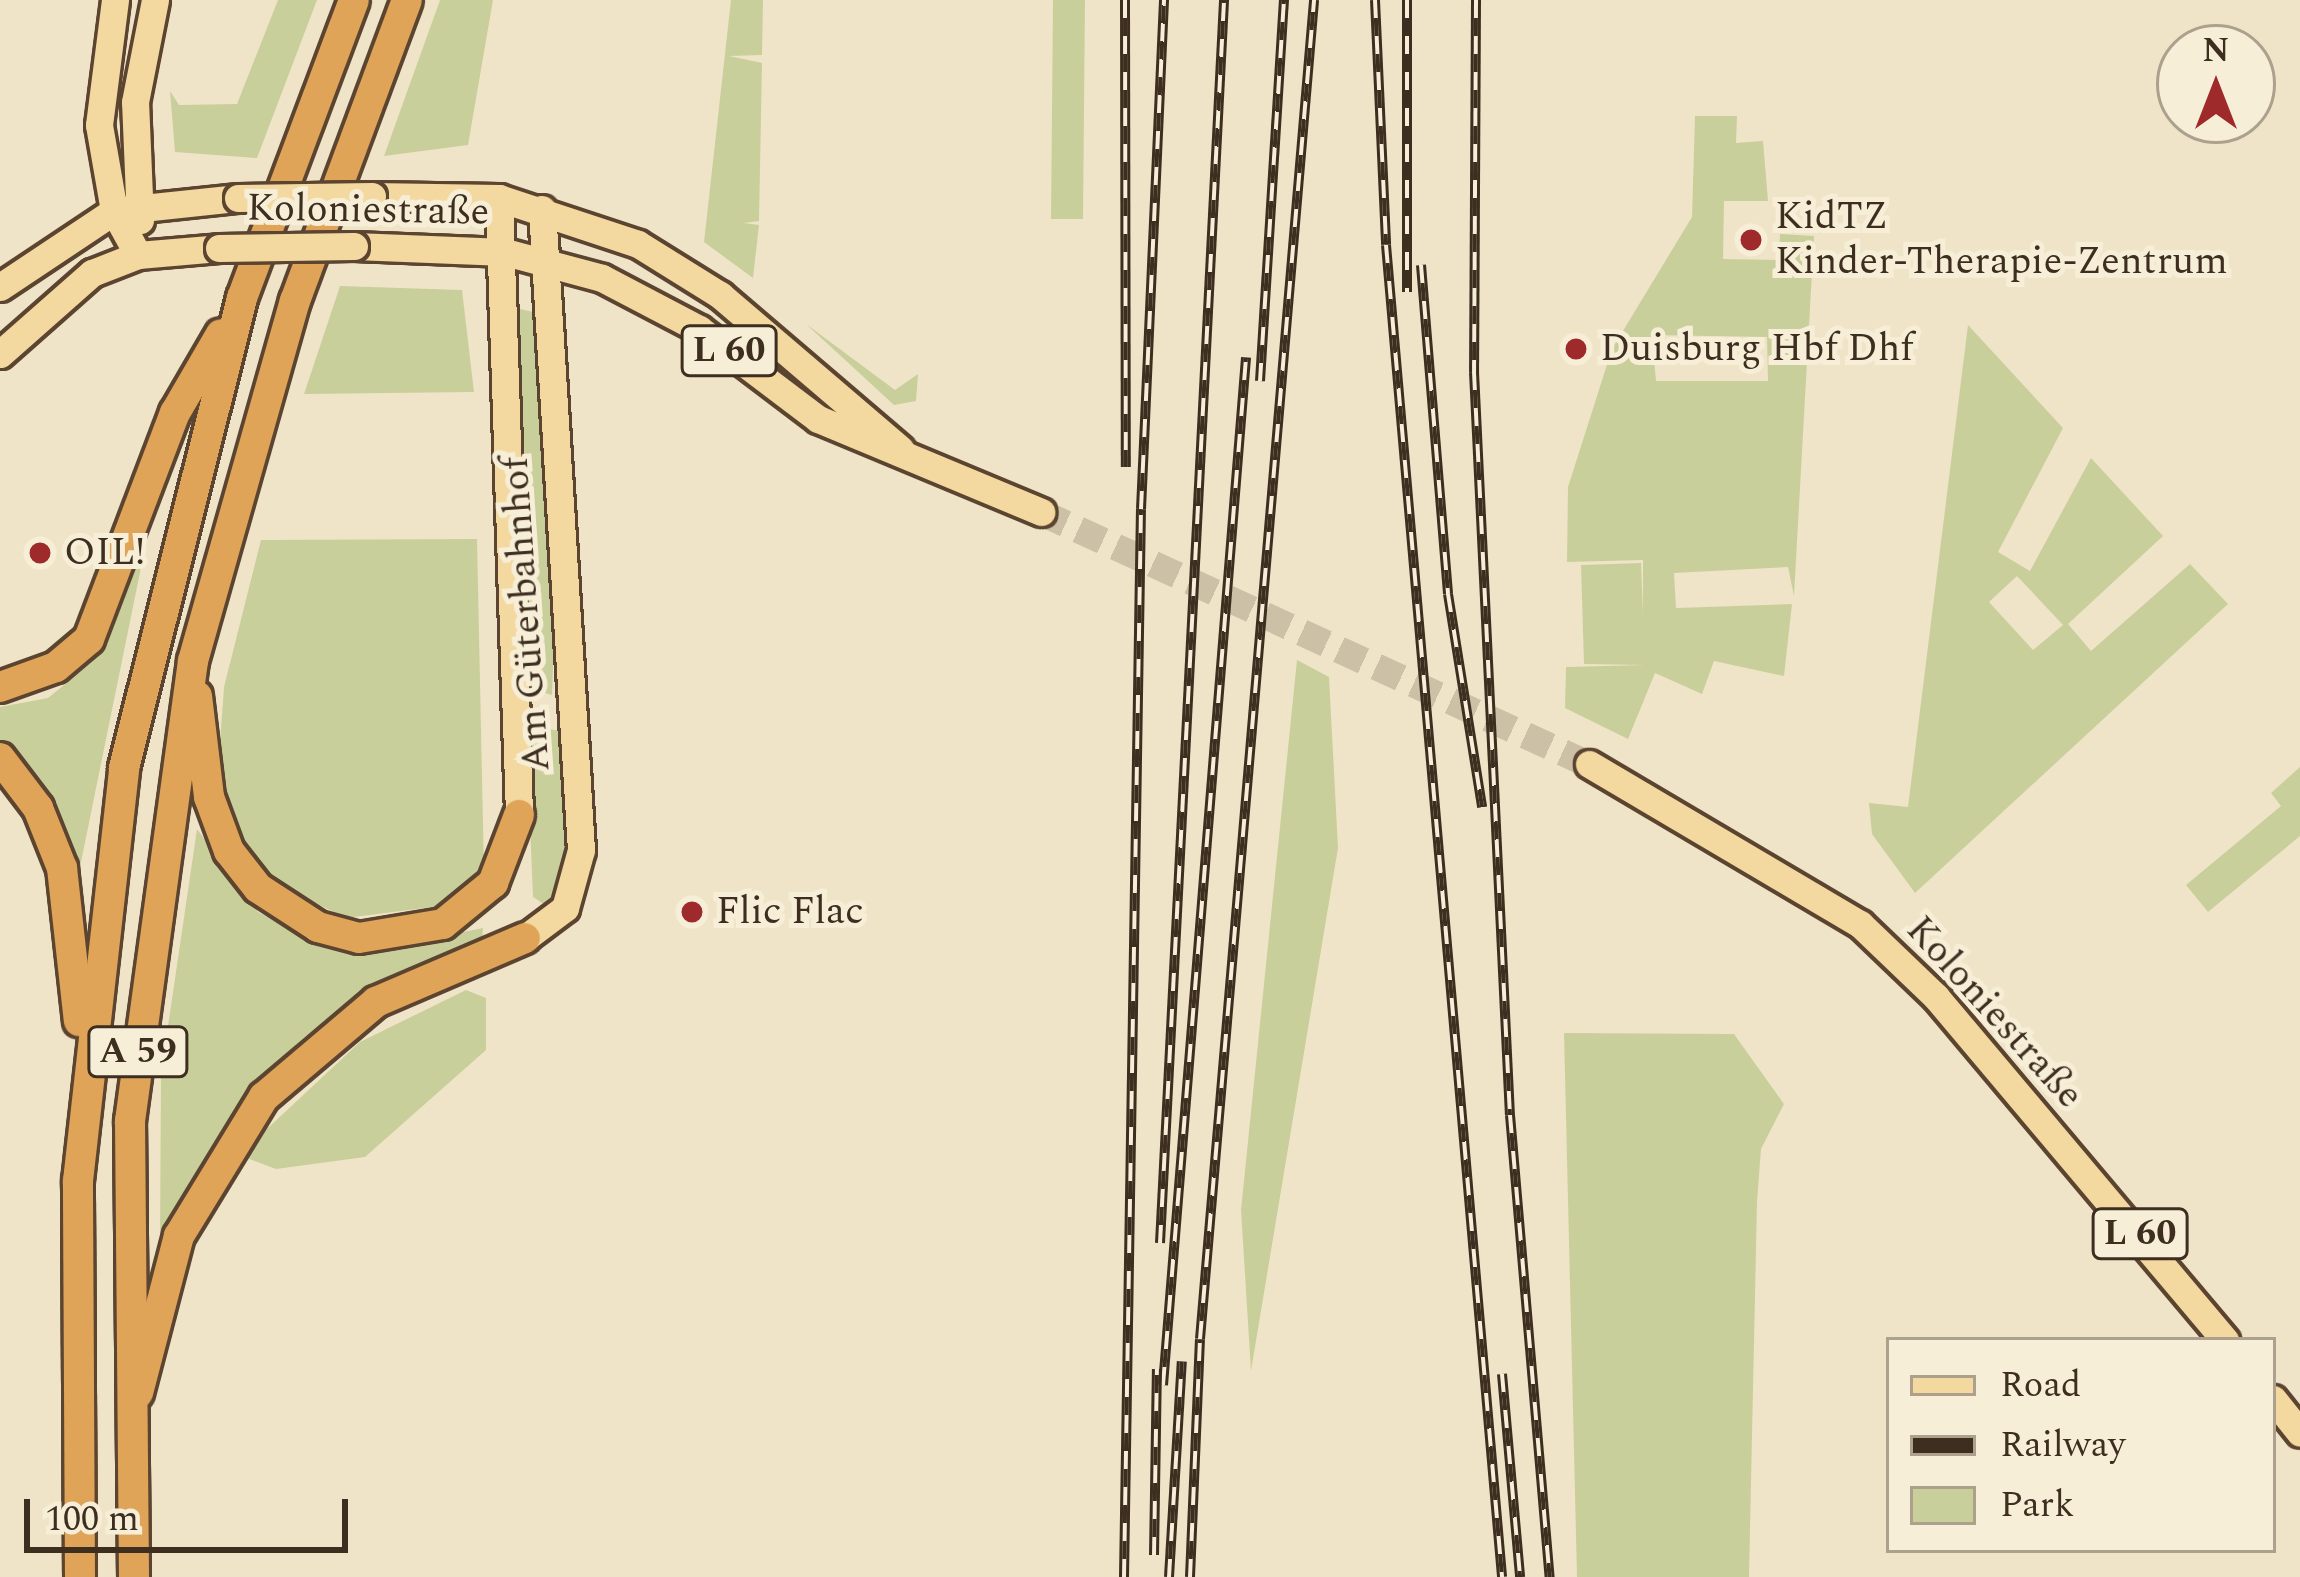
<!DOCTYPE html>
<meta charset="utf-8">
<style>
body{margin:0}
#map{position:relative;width:2300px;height:1577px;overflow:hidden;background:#f0e4c8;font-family:Spectral,serif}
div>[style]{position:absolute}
.green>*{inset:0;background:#c9cf9b}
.major-tunnel>*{height:27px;margin-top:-13.5px;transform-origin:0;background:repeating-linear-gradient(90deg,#ccc0a6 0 27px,transparent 0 41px)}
.roads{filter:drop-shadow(3px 0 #5b4430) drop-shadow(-3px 0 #5b4430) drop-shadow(0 3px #5b4430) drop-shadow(0 -3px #5b4430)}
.major>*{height:27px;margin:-13.5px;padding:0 13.5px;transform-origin:13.5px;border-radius:13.5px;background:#f3d9a0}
.highway>*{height:30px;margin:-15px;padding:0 15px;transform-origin:15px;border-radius:15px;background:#e0a458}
.rail>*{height:10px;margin-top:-5px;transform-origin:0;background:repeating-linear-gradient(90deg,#f7eed8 0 18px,#3d2e20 0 36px);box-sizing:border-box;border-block:3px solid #3d2e20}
.bridges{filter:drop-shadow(3px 0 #5b4430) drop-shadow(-3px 0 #5b4430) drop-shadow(0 3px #5b4430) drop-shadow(0 -3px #5b4430)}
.major-bridge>*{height:27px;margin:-13.5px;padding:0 13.5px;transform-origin:13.5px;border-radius:13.5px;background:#f3d9a0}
.dots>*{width:33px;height:33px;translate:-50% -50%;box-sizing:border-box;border:6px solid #f7eed8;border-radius:50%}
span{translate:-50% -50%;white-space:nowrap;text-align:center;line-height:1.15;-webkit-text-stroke:10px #f7eed8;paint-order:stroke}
.shield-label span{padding:3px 9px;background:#f7eed8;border:3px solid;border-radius:9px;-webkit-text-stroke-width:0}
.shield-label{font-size:36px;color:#3d2e20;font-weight:700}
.street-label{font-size:39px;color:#3d2e20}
.poi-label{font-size:39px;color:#3d2e20}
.left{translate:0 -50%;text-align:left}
.legend{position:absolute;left:1886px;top:1337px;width:390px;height:216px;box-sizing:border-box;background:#f7eed8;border:3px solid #ada18e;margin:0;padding:15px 21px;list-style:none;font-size:36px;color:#3d2e20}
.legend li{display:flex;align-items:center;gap:24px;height:60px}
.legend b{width:60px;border:3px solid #ada18e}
.north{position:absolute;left:2156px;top:24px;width:120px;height:120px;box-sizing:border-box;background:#f7eed8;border:3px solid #ada18e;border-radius:50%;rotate:0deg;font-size:33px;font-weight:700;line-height:48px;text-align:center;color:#3d2e20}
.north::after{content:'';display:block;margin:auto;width:42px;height:54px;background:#9e2a2b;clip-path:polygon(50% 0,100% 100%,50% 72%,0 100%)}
.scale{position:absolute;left:24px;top:1499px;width:324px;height:54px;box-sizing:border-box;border:6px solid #3d2e20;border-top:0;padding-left:15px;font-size:36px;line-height:42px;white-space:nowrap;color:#3d2e20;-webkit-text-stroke:9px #f7eed8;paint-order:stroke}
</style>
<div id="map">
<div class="green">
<div style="clip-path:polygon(278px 0,317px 0,257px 158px,175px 152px,170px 91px,179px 105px,237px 104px)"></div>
<div style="clip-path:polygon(440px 0,493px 0,468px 145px,384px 156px)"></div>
<div style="clip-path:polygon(731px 0,763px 0,762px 55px,729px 56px,762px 63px,759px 221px,744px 223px,759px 225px,753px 278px,704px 242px)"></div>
<div style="clip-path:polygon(1053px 0,1085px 0,1083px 219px,1051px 219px)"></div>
<div style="clip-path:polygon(evenodd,1695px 116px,1737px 116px,1736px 143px,1763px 141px,1768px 201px,1724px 201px,1723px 259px,1779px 260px,1780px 234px,1814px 236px,1794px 596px,1788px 567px,1674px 573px,1676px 608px,1792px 604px,1784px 676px,1714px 661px,1702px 694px,1655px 673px,1628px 739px,1565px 708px,1566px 667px,1645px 665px,1584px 664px,1581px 565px,1641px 563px,1643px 614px,1643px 560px,1567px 562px,1568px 487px,1612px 349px,1692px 217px,1695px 116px,1652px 335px,1767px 337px,1768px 381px,1656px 381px,1652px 335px)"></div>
<div style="clip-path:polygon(340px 286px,462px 290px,474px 392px,304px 394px)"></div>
<div style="clip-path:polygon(516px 308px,533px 312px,556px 585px,552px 695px,538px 691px,525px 615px)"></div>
<div style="clip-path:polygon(806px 324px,895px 390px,918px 374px,916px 401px,894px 405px)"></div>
<div style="clip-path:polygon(evenodd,1968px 325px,2063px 428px,1998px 552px,2030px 571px,2091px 458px,2163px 536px,2068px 624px,2091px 651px,2190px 564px,2228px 604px,1915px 893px,1872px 834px,1869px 803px,1908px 807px,1968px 325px,2017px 576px,2063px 625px,2033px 650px,1989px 602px,2017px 576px)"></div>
<div style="clip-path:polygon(156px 494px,80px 867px,72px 867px,28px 773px,0 743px,0 707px,48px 698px,91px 663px)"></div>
<div style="clip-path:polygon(477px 539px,484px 871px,448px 905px,346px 918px,270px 881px,236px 841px,218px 772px,224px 687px,261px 540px)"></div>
<div style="clip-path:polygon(1297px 660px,1329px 677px,1338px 848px,1251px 1371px,1241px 1210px)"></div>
<div style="clip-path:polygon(526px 725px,566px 732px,571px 854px,548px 907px,533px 897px)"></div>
<div style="clip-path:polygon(2300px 767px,2300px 836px,2208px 912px,2186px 885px,2281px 806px,2271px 793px)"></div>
<div style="clip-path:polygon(197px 829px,258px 912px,313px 941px,376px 950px,483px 928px,482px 941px,375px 985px,302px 1039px,239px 1103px,160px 1238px,161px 1074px)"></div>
<div style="clip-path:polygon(466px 990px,486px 998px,486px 1050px,365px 1157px,276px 1169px,239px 1155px,360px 1042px)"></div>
<div style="clip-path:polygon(1564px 1033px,1734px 1034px,1784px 1104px,1761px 1149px,1757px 1202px,1749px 1577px,1577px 1577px)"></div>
</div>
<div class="major-tunnel">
<div style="left:1041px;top:512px;width:603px;rotate:24.7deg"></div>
</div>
<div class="roads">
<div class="major">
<div style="left:115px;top:0;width:126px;rotate:97.3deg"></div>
<div style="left:99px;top:125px;width:87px;rotate:80.1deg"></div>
<div style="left:114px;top:211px;width:50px;rotate:61.4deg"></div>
<div style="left:372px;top:196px;width:127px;rotate:0.9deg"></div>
<div style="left:499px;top:198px;width:146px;rotate:18.3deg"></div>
<div style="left:638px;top:244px;width:97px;rotate:31.9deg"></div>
<div style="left:720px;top:295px;width:237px;rotate:40.5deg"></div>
<div style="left:499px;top:198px;width:617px;rotate:88.14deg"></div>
<div style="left:140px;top:220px;width:118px;rotate:-92.4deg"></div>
<div style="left:135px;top:102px;width:104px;rotate:-78.9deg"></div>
<div style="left:354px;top:246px;width:151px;rotate:2.3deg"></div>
<div style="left:505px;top:252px;width:100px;rotate:15deg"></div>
<div style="left:602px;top:278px;width:110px;rotate:27.7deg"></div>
<div style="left:699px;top:329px;width:149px;rotate:37.1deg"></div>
<div style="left:818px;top:419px;width:242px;rotate:22.6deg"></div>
<div style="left:0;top:287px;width:137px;rotate:-33.7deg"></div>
<div style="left:114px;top:211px;width:125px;rotate:-6deg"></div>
<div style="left:0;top:354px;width:123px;rotate:-41.4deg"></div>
<div style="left:92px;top:273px;width:49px;rotate:-21.4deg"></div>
<div style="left:138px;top:255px;width:81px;rotate:-4.9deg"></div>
<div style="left:1589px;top:764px;width:315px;rotate:30.6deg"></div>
<div style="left:1860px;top:924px;width:105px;rotate:43.8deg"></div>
<div style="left:1936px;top:997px;width:449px;rotate:49.9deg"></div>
<div style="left:525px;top:938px;width:50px;rotate:-36.9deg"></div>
<div style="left:565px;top:908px;width:60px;rotate:-74.6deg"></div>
<div style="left:581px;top:850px;width:642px;rotate:-93.48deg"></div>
<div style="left:2273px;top:1399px;width:43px;rotate:51.5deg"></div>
</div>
<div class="highway">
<div style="left:0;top:687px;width:59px;rotate:-19.7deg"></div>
<div style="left:56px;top:667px;width:43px;rotate:-40.3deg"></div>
<div style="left:89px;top:639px;width:242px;rotate:-69.2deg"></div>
<div style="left:175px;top:413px;width:91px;rotate:-59.8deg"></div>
<div style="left:197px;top:696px;width:102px;rotate:83.2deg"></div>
<div style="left:209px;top:797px;width:58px;rotate:69.7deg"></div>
<div style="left:229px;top:851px;width:47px;rotate:51.9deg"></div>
<div style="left:258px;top:888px;width:72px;rotate:33deg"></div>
<div style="left:318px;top:927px;width:42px;rotate:15deg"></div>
<div style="left:359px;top:938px;width:85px;rotate:-9.5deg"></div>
<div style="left:443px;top:924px;width:65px;rotate:-39.4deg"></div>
<div style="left:493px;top:883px;width:73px;rotate:-69.1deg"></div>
<div style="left:0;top:758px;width:63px;rotate:52.8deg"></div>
<div style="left:38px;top:808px;width:65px;rotate:68.2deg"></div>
<div style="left:62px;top:868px;width:154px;rotate:83.7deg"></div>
<div style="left:138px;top:1393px;width:162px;rotate:-75.4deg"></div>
<div style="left:179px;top:1236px;width:163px;rotate:-58.6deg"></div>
<div style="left:264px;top:1097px;width:147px;rotate:-40.3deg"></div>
<div style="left:376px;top:1002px;width:162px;rotate:-23.2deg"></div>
<div style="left:80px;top:1577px;width:396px;rotate:-90.3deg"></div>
<div style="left:78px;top:1181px;width:416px;rotate:-83.6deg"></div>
<div style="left:124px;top:768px;width:485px;rotate:-75.9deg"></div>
<div style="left:242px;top:298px;width:318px;rotate:-69.4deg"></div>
<div style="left:134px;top:1577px;width:456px;rotate:-90.5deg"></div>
<div style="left:130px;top:1121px;width:464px;rotate:-82.2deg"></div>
<div style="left:193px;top:661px;width:374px;rotate:-74.2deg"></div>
<div style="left:295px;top:301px;width:321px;rotate:-69.6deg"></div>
</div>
</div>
<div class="rail">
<div style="left:1125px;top:0;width:467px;rotate:89.9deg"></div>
<div style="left:1375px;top:0;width:245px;rotate:87.4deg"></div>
<div style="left:1386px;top:245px;width:1337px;rotate:85.02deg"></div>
<div style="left:1407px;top:0;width:292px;rotate:90deg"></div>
<div style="left:1476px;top:0;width:372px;rotate:90.3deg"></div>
<div style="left:1474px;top:372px;width:744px;rotate:87.23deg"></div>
<div style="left:1510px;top:1115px;width:464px;rotate:85.1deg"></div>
<div style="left:1421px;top:265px;width:330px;rotate:85.3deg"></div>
<div style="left:1448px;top:594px;width:216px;rotate:80.9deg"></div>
<div style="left:1260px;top:381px;width:382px;rotate:-86.4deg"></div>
<div style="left:1160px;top:1243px;width:1245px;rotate:-87.05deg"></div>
<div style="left:1502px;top:1374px;width:204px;rotate:84.9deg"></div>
<div style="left:1163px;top:1385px;width:1031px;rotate:-85.38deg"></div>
<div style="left:1154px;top:1555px;width:186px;rotate:-89.1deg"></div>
<div style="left:1124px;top:1577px;width:1068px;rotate:-89.09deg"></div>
<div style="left:1141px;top:509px;width:510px;rotate:-87.41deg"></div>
<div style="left:1169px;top:1577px;width:216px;rotate:-86.6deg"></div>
<div style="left:1190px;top:1577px;width:238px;rotate:-87.6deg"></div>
<div style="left:1200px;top:1339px;width:1344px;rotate:-85.13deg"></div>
</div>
<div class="bridges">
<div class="major-bridge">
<div style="left:238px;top:198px;width:134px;rotate:-0.9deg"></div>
<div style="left:219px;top:248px;width:135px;rotate:-0.8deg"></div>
</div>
</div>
<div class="dots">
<div style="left:1751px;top:240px;background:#9e2a2b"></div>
<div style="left:1576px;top:349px;background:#9e2a2b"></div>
<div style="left:40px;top:553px;background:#9e2a2b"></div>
<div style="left:692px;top:912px;background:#9e2a2b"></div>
</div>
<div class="shield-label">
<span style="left:729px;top:351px">L 60</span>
<span style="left:138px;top:1052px">A 59</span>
<span style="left:2140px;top:1234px">L 60</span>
</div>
<div class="street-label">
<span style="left:368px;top:211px;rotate:1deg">Koloniestraße</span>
<span style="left:527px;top:614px;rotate:-94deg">Am Güterbahnhof</span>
<span style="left:1994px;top:1013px;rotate:48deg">Koloniestraße</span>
</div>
<div class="poi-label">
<span class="left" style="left:1775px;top:240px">KidTZ<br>Kinder-Therapie-Zentrum</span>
<span class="left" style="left:1600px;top:349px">Duisburg Hbf Dhf</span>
<span class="left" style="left:64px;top:553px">OIL!</span>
<span class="left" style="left:716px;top:912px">Flic Flac</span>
</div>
<ul class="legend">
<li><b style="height:15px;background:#f3d9a0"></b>Road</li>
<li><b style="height:15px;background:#3d2e20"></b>Railway</li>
<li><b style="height:33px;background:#c9cf9b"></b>Park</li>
</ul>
<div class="north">N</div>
<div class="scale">100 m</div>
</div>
